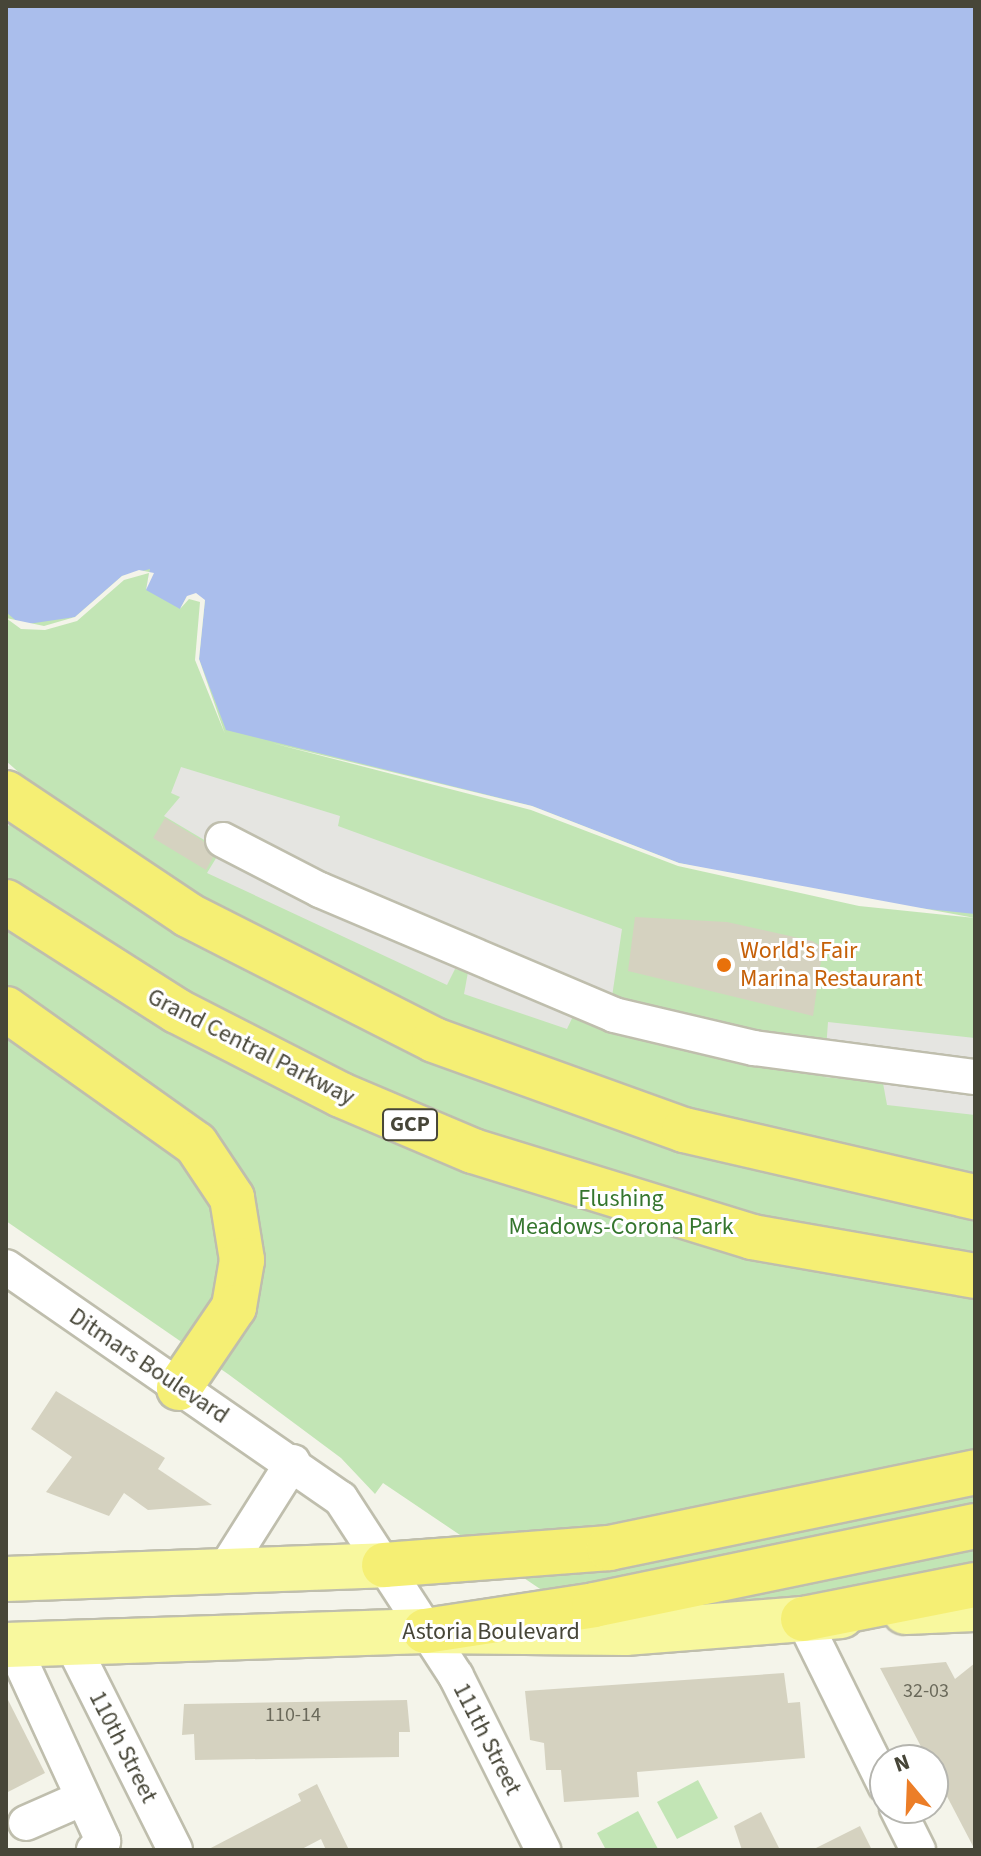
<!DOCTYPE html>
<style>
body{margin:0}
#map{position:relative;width:981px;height:1856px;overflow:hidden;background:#f4f4ea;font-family:"Source Sans 3",sans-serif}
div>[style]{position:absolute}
.green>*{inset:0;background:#c2e5b5}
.parking>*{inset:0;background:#e5e5e1}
.water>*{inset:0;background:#aabeec}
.pier>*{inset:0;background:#f4f4ea}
.building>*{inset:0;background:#d5d2c0}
.roads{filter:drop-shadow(2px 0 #bfbead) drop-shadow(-2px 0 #bfbead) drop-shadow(0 2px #bfbead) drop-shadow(0 -2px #bfbead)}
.minor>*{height:34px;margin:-17px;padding:0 17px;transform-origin:17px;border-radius:17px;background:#fff}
.major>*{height:44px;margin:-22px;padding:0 22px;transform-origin:22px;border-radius:22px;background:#f8f89e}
.highway>*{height:44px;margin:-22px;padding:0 22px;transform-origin:22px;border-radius:22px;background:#f5ef74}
.dots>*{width:22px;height:22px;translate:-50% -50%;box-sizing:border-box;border:4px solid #fff;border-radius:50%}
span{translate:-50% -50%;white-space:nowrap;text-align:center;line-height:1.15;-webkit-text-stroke:6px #fff;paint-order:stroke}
.number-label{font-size:20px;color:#6a695a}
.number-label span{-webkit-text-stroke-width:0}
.shield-label span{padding:2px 6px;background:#fff;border:2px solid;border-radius:6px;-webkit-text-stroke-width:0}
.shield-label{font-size:22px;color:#474638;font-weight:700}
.food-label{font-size:24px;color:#c56008}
.left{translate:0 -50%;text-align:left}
.street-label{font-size:24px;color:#474638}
.park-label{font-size:24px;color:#35762e}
.frame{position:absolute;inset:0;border:8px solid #474638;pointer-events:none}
.north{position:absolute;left:869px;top:1744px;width:80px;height:80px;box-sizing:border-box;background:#fff;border:2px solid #b5b5af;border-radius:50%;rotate:341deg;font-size:22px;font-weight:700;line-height:32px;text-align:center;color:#474638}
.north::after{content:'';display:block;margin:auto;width:28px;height:36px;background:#ec7e28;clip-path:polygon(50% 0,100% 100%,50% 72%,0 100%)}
</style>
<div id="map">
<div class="green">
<div style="clip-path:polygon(6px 357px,975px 814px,975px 1584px,586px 1620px,383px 1483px,375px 1494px,341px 1458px,228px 1374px,6px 1221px,6px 830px,31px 783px,6px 761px)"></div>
<div style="clip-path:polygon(698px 1780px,718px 1818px,677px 1839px,657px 1802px)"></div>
<div style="clip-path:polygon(638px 1811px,658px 1849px,606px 1850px,597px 1833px)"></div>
</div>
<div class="parking">
<div style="clip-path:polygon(181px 767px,340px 816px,338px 826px,622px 929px,608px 1024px,575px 1012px,567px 1029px,464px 994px,468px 972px,455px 969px,447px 985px,207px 873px,221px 850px,164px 816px,180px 797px,171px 793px)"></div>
<div style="clip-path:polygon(828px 1022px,975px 1038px,975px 1115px,887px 1105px,883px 1083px,824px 1077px)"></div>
</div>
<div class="water">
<div style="clip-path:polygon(6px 6px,975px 6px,975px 914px,860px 902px,679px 863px,532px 806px,226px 730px,199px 659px,205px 600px,187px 596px,180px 609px,146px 590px,150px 569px,122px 576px,75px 617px,21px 625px,6px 612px)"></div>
</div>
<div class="pier">
<div style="clip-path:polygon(139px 570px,154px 573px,146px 590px,149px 573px,124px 580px,77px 621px,45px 630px,21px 629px,6px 618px,44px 626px,75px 617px,122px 576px)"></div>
<div style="clip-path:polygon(196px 593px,205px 600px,199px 659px,225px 734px,195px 660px,200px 602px,189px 599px,180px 609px,187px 596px)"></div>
<div style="clip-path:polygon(272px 743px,532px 806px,679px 863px,975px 918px,859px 906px,678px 866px,531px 810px)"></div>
</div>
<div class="building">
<div style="clip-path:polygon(165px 818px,203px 841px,213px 857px,206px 870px,153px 838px)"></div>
<div style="clip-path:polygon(635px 917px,727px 922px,812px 941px,823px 947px,813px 1016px,628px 971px)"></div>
<div style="clip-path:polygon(56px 1391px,165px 1458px,158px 1469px,212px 1505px,148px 1510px,124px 1493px,109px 1516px,46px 1492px,72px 1457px,31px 1429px)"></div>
<div style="clip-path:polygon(946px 1662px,955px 1679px,975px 1663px,975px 1850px,880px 1668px)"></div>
<div style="clip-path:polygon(784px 1673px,788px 1703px,800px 1702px,805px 1758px,637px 1772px,639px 1797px,564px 1802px,561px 1770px,546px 1770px,544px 1743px,530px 1740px,525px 1691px)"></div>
<div style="clip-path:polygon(6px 1696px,45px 1773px,6px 1793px)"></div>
<div style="clip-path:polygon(407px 1700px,410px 1732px,399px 1732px,399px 1757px,195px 1760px,194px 1734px,182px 1735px,184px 1704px)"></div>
<div style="clip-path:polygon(317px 1784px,349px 1850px,326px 1850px,321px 1839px,300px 1850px,207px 1850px,301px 1801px,298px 1794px)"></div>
<div style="clip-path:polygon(761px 1812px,780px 1850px,742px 1850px,734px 1826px)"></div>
<div style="clip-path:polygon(860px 1826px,872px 1850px,812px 1850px)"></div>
</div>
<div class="roads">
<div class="minor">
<div style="left:223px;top:840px;width:109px;rotate:27.3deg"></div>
<div style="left:320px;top:890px;width:319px;rotate:23deg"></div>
<div style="left:614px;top:1015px;width:144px;rotate:13.3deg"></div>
<div style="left:754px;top:1048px;width:223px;rotate:7.5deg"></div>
<div style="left:6px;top:1267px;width:407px;rotate:34.7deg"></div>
<div style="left:341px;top:1499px;width:211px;rotate:57deg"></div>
<div style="left:456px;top:1676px;width:195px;rotate:63.4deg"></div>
<div style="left:224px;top:1571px;width:129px;rotate:-57.7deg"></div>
<div style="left:803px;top:1619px;width:185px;rotate:63.7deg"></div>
<div style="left:72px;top:1644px;width:230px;rotate:63.4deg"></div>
<div style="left:13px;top:1645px;width:216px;rotate:65.3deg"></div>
<div style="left:103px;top:1841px;width:13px;rotate:135deg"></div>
<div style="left:897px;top:1808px;width:47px;rotate:63.4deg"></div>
<div style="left:26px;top:1823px;width:62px;rotate:-23.7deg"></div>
</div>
<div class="major">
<div style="left:6px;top:1579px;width:378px;rotate:-2.1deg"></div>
<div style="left:905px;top:1612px;width:70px;rotate:-2.5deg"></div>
<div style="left:6px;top:1645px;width:419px;rotate:-1.9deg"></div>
<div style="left:425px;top:1631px;width:200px;rotate:0.6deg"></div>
<div style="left:625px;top:1633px;width:217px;rotate:-4.5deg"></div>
</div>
<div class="highway">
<div style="left:6px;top:793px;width:219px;rotate:33.8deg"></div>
<div style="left:188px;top:915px;width:276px;rotate:26.9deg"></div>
<div style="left:434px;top:1040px;width:266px;rotate:19.8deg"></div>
<div style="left:684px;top:1130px;width:299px;rotate:13deg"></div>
<div style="left:6px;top:902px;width:203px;rotate:32.5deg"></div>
<div style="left:177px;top:1011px;width:184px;rotate:27.1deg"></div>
<div style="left:341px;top:1095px;width:143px;rotate:23deg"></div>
<div style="left:473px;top:1151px;width:292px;rotate:17.1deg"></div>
<div style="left:752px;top:1237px;width:226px;rotate:9.9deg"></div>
<div style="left:6px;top:1009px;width:233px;rotate:35.4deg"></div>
<div style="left:196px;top:1144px;width:65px;rotate:56.3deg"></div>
<div style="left:232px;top:1198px;width:63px;rotate:80.8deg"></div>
<div style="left:242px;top:1260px;width:48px;rotate:99.7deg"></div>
<div style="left:234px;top:1307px;width:98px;rotate:124.2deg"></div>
<div style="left:384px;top:1565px;width:226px;rotate:-4.3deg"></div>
<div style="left:609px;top:1548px;width:374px;rotate:-11.7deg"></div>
<div style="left:803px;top:1619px;width:175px;rotate:-11.2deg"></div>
<div style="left:425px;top:1631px;width:171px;rotate:-8.7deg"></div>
<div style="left:594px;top:1605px;width:389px;rotate:-11.7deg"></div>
</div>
</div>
<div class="dots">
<div style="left:724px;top:965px;background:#e8710a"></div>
</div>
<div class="number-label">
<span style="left:926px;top:1691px">32-03</span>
<span style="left:293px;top:1715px">110-14</span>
</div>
<div class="shield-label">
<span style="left:410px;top:1125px">GCP</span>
</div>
<div class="food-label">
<span class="left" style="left:740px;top:965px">World's Fair<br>Marina Restaurant</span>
</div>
<div class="street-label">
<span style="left:251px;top:1047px;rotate:27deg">Grand Central Parkway</span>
<span style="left:149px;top:1366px;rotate:34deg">Ditmars Boulevard</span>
<span style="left:491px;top:1632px">Astoria Boulevard</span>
<span style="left:487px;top:1739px;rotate:63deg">111th Street</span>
<span style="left:123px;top:1747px;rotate:63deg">110th Street</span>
</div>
<div class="park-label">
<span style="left:621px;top:1213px">Flushing<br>Meadows-Corona Park</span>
</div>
<div class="frame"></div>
<div class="north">N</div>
</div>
